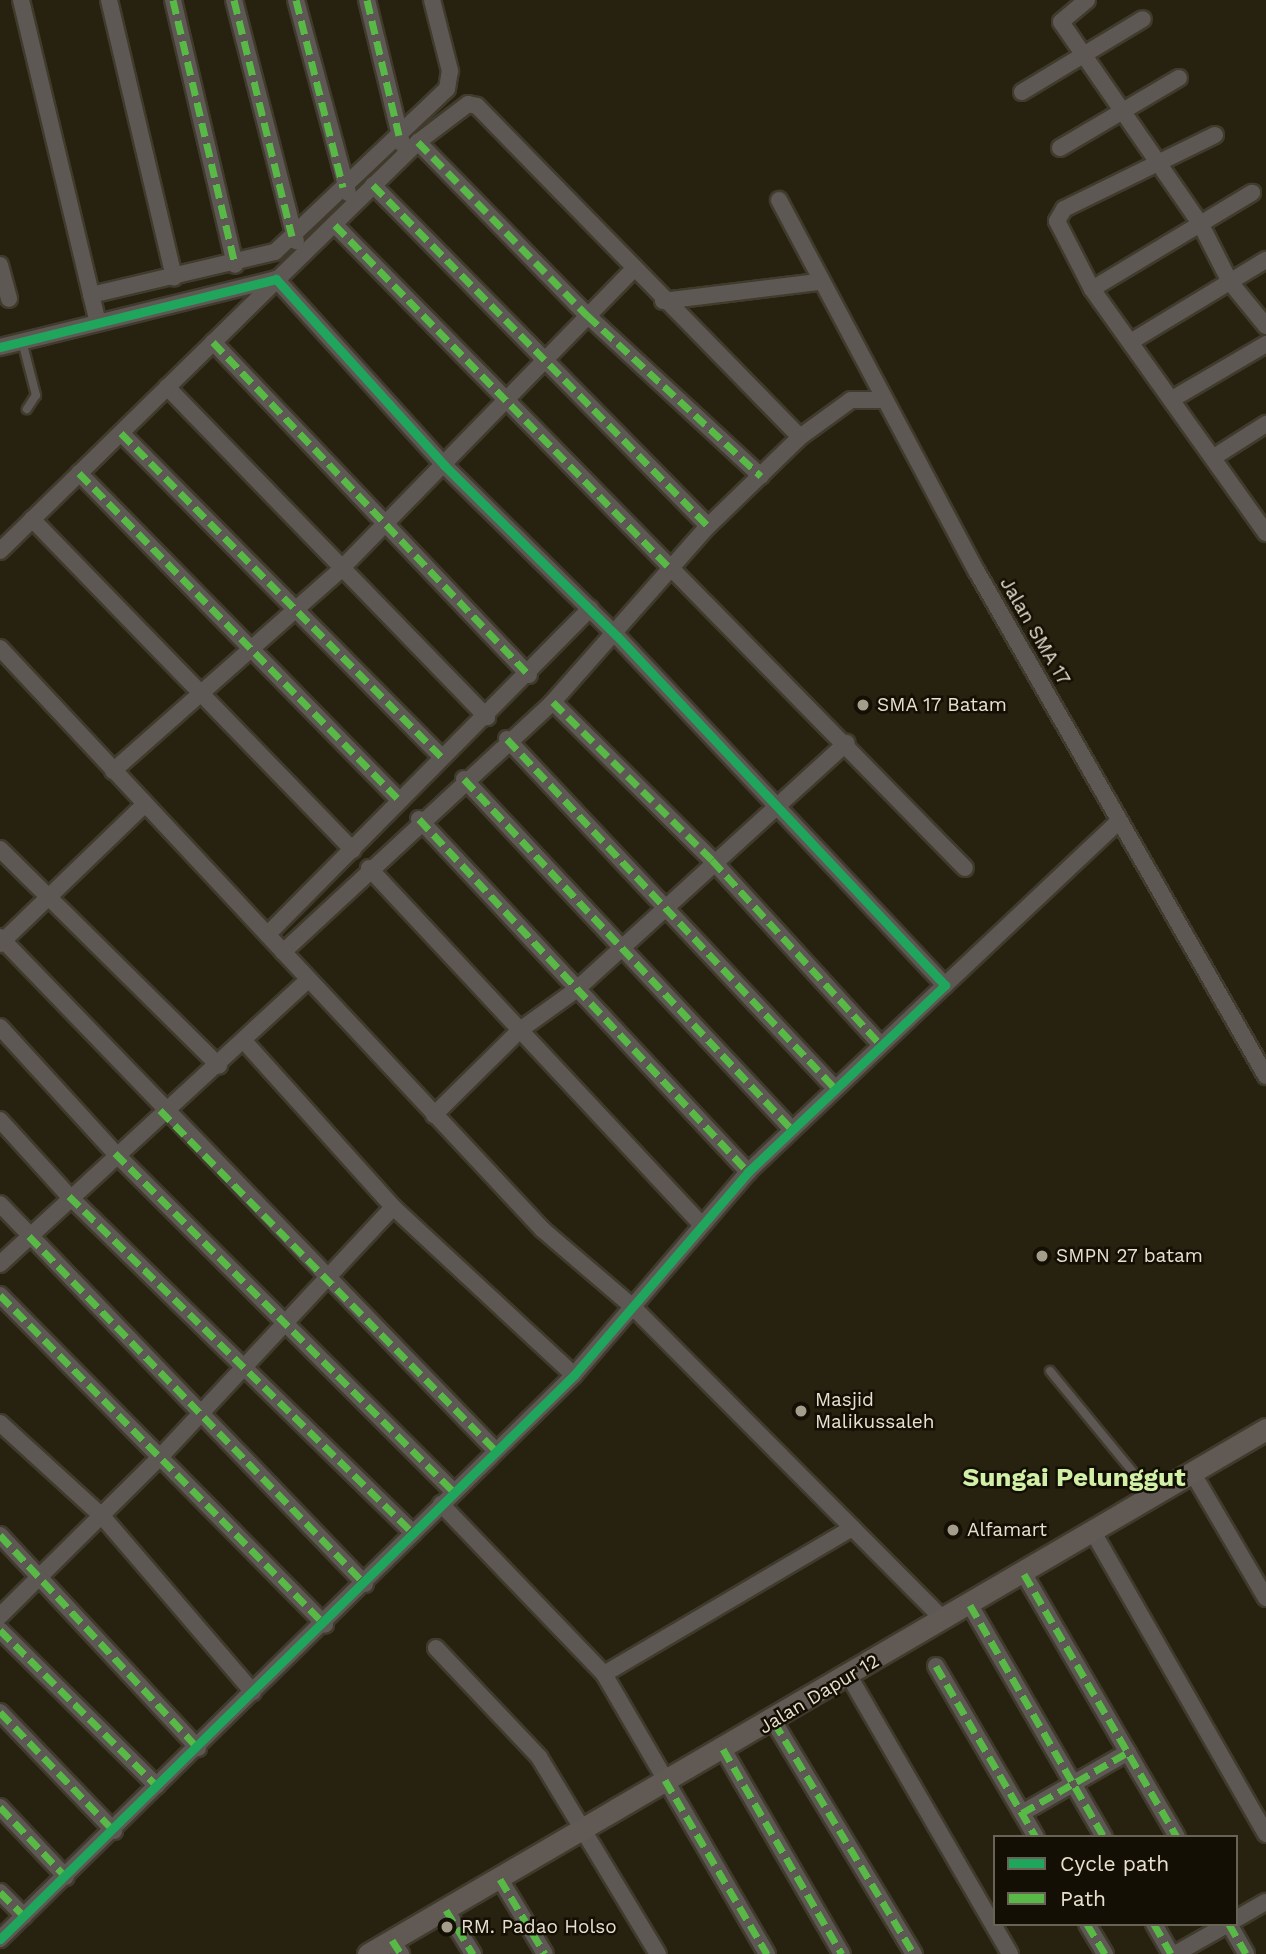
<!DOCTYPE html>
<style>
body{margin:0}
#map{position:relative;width:1266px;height:1954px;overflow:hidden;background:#27210f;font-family:"Work Sans",sans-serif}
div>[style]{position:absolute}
.roads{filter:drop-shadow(2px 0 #403b2c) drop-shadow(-2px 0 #403b2c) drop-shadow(0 2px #403b2c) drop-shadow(0 -2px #403b2c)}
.lane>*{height:8px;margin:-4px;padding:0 4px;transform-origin:4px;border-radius:4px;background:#5e5855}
.street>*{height:16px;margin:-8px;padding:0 8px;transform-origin:8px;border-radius:8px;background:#5e5855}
.secondary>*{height:21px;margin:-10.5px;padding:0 10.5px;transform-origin:10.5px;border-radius:10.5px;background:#605954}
.quiet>*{height:7px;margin-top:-3.5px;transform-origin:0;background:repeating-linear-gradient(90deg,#58b947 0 14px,transparent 0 21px)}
.cycleway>*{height:9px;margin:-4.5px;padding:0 4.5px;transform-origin:4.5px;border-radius:4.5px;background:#20a55d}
.dots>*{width:19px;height:19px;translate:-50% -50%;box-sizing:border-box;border:4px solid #140f04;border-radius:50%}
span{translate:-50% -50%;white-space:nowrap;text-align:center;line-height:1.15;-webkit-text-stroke:5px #140f04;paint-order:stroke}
.street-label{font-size:19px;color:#e8e0cf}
.poi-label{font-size:19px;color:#e8e0cf}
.left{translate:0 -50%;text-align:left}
.district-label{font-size:26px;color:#d1efa6;font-weight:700}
.legend{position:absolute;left:993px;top:1835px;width:245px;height:91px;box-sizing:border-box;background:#140f04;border:2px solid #696355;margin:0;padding:9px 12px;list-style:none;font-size:21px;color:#e8e0cf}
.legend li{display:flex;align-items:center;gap:14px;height:35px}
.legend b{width:35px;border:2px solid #696355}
</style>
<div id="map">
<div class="roads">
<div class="lane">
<div style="left:22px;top:341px;width:56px;rotate:75.5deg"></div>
<div style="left:36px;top:395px;width:17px;rotate:123deg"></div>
<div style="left:1050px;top:1371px;width:159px;rotate:50.6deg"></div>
</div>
<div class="street">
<div style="left:21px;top:0;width:328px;rotate:76.6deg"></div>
<div style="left:109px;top:0;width:285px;rotate:76.8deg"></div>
<div style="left:173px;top:0;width:272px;rotate:76.8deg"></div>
<div style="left:234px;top:0;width:249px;rotate:75.6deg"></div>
<div style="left:296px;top:0;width:200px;rotate:74.9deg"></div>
<div style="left:367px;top:0;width:148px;rotate:76.3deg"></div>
<div style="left:1087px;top:0;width:34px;rotate:140deg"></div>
<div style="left:1061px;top:22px;width:247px;rotate:55.4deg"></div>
<div style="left:1201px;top:225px;width:64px;rotate:63deg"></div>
<div style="left:1230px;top:282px;width:57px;rotate:50.7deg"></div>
<div style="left:1022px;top:92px;width:141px;rotate:-31.1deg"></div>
<div style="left:1215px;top:135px;width:168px;rotate:153.9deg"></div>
<div style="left:1064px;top:209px;width:14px;rotate:120deg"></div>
<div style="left:1057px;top:221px;width:76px;rotate:62.8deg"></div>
<div style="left:1092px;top:289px;width:300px;rotate:54.5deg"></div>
<div style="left:418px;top:142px;width:242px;rotate:45.7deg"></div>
<div style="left:587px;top:315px;width:237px;rotate:42.8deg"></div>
<div style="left:1060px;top:148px;width:138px;rotate:-30.5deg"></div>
<div style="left:373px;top:185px;width:478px;rotate:45.5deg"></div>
<div style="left:779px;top:200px;width:421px;rotate:62deg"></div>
<div style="left:977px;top:572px;width:581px;rotate:60.17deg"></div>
<div style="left:335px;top:225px;width:900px;rotate:45.59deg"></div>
<div style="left:0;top:265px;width:35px;rotate:75deg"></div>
<div style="left:1092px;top:289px;width:187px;rotate:-31deg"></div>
<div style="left:91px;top:295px;width:189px;rotate:-13.2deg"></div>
<div style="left:275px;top:252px;width:237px;rotate:-43.5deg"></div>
<div style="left:447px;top:89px;width:18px;rotate:-81deg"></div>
<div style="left:450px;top:71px;width:73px;rotate:-104.2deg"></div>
<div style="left:663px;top:301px;width:156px;rotate:-7deg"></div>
<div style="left:1132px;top:341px;width:157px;rotate:-31.2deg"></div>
<div style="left:213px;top:342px;width:459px;rotate:46.5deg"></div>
<div style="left:0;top:347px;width:284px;rotate:-13.8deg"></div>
<div style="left:276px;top:279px;width:251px;rotate:47.9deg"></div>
<div style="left:444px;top:465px;width:243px;rotate:44.7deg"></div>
<div style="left:617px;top:636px;width:479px;rotate:46.8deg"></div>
<div style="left:945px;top:985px;width:272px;rotate:136.5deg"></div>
<div style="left:748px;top:1172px;width:267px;rotate:130.6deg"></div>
<div style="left:574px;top:1375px;width:805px;rotate:135.5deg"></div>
<div style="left:167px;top:387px;width:460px;rotate:45.9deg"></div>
<div style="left:1174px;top:398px;width:107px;rotate:-30.4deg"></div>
<div style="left:121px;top:433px;width:456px;rotate:45.3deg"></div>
<div style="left:800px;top:437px;width:63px;rotate:-36deg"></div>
<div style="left:851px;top:400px;width:31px"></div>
<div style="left:1214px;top:457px;width:62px;rotate:-32.4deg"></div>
<div style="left:79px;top:473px;width:456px;rotate:45.6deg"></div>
<div style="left:32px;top:519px;width:461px;rotate:45.9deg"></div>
<div style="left:0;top:551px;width:585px;rotate:-44.38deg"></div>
<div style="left:418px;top:142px;width:63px;rotate:-37.2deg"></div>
<div style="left:468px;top:104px;width:9px;rotate:13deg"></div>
<div style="left:477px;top:106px;width:462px;rotate:45.7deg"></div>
<div style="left:800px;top:437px;width:128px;rotate:135.9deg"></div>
<div style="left:708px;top:526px;width:235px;rotate:131.4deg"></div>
<div style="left:553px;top:702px;width:368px;rotate:137.2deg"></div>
<div style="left:0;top:648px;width:796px;rotate:46.99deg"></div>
<div style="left:543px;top:1230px;width:120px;rotate:40.6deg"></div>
<div style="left:634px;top:1308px;width:438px;rotate:45.2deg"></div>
<div style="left:553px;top:702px;width:224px;rotate:44.8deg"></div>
<div style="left:712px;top:860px;width:248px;rotate:47.6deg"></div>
<div style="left:507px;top:739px;width:479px;rotate:46.8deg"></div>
<div style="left:113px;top:771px;width:302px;rotate:-41.5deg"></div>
<div style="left:339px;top:571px;width:421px;rotate:-45.7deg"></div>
<div style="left:464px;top:779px;width:479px;rotate:46.9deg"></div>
<div style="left:419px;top:819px;width:483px;rotate:47deg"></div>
<div style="left:0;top:849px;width:308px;rotate:44.7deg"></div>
<div style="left:369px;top:868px;width:487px;rotate:47deg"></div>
<div style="left:268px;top:934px;width:458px;rotate:-45.3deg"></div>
<div style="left:0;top:937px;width:713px;rotate:46.02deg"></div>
<div style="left:0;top:944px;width:200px;rotate:-44deg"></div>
<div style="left:945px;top:985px;width:239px;rotate:-43.3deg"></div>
<div style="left:0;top:1027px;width:171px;rotate:47.6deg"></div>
<div style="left:115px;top:1153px;width:478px;rotate:45deg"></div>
<div style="left:245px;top:1042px;width:222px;rotate:48.1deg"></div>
<div style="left:393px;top:1207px;width:247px;rotate:42.9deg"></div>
<div style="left:434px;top:1115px;width:121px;rotate:-44.7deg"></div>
<div style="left:520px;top:1030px;width:70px;rotate:-35.7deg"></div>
<div style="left:577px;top:989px;width:365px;rotate:-42.4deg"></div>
<div style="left:0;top:1120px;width:103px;rotate:47.8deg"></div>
<div style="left:69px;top:1196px;width:482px;rotate:44.4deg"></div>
<div style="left:0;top:1204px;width:527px;rotate:46.15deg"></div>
<div style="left:0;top:1264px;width:418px;rotate:-42.7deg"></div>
<div style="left:0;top:1295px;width:463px;rotate:45.4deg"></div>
<div style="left:0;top:1423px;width:138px;rotate:42.4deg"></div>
<div style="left:102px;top:1516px;width:232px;rotate:49.4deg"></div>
<div style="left:1192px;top:1472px;width:146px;rotate:59.6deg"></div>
<div style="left:441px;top:1504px;width:236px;rotate:46.2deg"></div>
<div style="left:604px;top:1674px;width:324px;rotate:59.8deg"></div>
<div style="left:1093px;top:1532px;width:348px;rotate:60.2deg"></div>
<div style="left:0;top:1535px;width:291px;rotate:47.1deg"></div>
<div style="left:1024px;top:1574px;width:304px;rotate:59.8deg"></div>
<div style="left:970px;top:1605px;width:268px;rotate:60deg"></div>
<div style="left:0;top:1616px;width:228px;rotate:-44.8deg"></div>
<div style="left:162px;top:1455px;width:339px;rotate:-47deg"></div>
<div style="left:0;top:1630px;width:221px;rotate:44.8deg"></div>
<div style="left:436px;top:1648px;width:150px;rotate:46.6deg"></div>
<div style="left:539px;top:1757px;width:230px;rotate:58.9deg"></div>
<div style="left:936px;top:1666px;width:198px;rotate:59.7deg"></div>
<div style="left:604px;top:1674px;width:288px;rotate:-30.5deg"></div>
<div style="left:849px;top:1676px;width:321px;rotate:59.9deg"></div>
<div style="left:0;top:1712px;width:165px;rotate:46.2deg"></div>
<div style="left:774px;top:1722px;width:271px;rotate:58.9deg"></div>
<div style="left:723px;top:1749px;width:237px;rotate:59.9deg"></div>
<div style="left:0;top:1807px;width:96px;rotate:46.7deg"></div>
<div style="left:1022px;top:1813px;width:122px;rotate:-29.9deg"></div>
<div style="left:500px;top:1879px;width:87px;rotate:59deg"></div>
<div style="left:0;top:1892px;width:34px;rotate:45deg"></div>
<div style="left:446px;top:1910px;width:52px;rotate:58.5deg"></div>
<div style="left:1236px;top:1919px;width:34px;rotate:-30deg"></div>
<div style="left:1087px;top:1924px;width:35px;rotate:59deg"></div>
<div style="left:1154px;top:1924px;width:34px;rotate:60deg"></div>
<div style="left:1229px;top:1924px;width:34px;rotate:60deg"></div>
<div style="left:392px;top:1940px;width:17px;rotate:57deg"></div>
<div style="left:1175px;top:1954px;width:61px;rotate:-29.5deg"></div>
</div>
<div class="secondary">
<div style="left:368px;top:1954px;width:1040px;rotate:-30.31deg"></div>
</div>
</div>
<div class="quiet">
<div style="left:173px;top:0;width:272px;rotate:76.8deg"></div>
<div style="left:234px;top:0;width:243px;rotate:76.2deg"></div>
<div style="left:296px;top:0;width:193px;rotate:75.9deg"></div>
<div style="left:367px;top:0;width:139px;rotate:76.7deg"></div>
<div style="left:418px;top:142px;width:242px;rotate:45.7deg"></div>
<div style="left:587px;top:315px;width:237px;rotate:42.8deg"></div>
<div style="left:373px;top:185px;width:478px;rotate:45.5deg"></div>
<div style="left:335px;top:225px;width:482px;rotate:45.7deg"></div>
<div style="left:213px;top:342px;width:459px;rotate:46.5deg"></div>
<div style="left:121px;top:433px;width:456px;rotate:45.3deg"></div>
<div style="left:79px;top:473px;width:456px;rotate:45.6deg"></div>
<div style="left:553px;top:702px;width:224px;rotate:44.8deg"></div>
<div style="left:712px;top:860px;width:248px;rotate:47.6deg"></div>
<div style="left:507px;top:739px;width:479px;rotate:46.8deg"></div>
<div style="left:464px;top:779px;width:479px;rotate:46.9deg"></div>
<div style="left:419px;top:819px;width:483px;rotate:47deg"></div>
<div style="left:160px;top:1110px;width:477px;rotate:45.4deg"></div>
<div style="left:115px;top:1153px;width:478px;rotate:45deg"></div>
<div style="left:69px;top:1196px;width:482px;rotate:44.4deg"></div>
<div style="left:29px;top:1236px;width:484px;rotate:46deg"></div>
<div style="left:0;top:1295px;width:463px;rotate:45.4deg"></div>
<div style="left:0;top:1535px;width:291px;rotate:47.1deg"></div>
<div style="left:1024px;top:1574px;width:304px;rotate:59.8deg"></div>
<div style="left:970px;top:1605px;width:268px;rotate:60deg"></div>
<div style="left:0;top:1630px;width:221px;rotate:44.8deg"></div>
<div style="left:936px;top:1666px;width:198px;rotate:59.7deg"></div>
<div style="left:0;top:1712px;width:165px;rotate:46.2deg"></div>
<div style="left:774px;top:1722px;width:271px;rotate:58.9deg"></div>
<div style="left:723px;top:1749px;width:237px;rotate:59.9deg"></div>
<div style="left:665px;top:1780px;width:202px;rotate:59.6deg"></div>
<div style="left:0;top:1807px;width:96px;rotate:46.7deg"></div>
<div style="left:1022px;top:1813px;width:122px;rotate:-29.9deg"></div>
<div style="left:500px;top:1879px;width:87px;rotate:59deg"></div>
<div style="left:0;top:1892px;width:34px;rotate:45deg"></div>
<div style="left:446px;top:1910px;width:52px;rotate:58.5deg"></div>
<div style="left:1087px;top:1924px;width:35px;rotate:59deg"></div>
<div style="left:1154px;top:1924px;width:34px;rotate:60deg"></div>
<div style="left:1229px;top:1924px;width:34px;rotate:60deg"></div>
<div style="left:392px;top:1940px;width:17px;rotate:57deg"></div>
</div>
<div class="cycleway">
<div style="left:0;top:347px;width:284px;rotate:-13.8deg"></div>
<div style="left:276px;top:279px;width:251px;rotate:47.9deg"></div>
<div style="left:444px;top:465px;width:243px;rotate:44.7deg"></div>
<div style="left:617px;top:636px;width:479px;rotate:46.8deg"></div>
<div style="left:945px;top:985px;width:272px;rotate:136.5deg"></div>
<div style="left:748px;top:1172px;width:267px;rotate:130.6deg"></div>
<div style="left:574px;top:1375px;width:805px;rotate:135.5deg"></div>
</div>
<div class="dots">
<div style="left:863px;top:705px;background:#a49d8c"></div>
<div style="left:1042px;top:1256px;background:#a49d8c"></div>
<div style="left:801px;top:1411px;background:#a49d8c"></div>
<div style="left:953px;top:1530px;background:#a49d8c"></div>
<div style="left:447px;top:1927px;background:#a49d8c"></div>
</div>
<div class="street-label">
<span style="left:1035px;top:631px;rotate:60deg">Jalan SMA 17</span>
<span style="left:819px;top:1694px;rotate:-31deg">Jalan Dapur 12</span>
</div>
<div class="poi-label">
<span class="left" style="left:877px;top:705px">SMA 17 Batam</span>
<span class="left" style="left:1056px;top:1256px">SMPN 27 batam</span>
<span class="left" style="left:815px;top:1411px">Masjid<br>Malikussaleh</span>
<span class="left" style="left:967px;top:1530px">Alfamart</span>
<span class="left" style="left:461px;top:1927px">RM. Padao Holso</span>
</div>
<div class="district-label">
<span style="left:1074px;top:1478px">Sungai Pelunggut</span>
</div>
<ul class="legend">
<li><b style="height:9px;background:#20a55d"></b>Cycle path</li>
<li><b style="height:9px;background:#58b947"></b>Path</li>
</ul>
</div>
